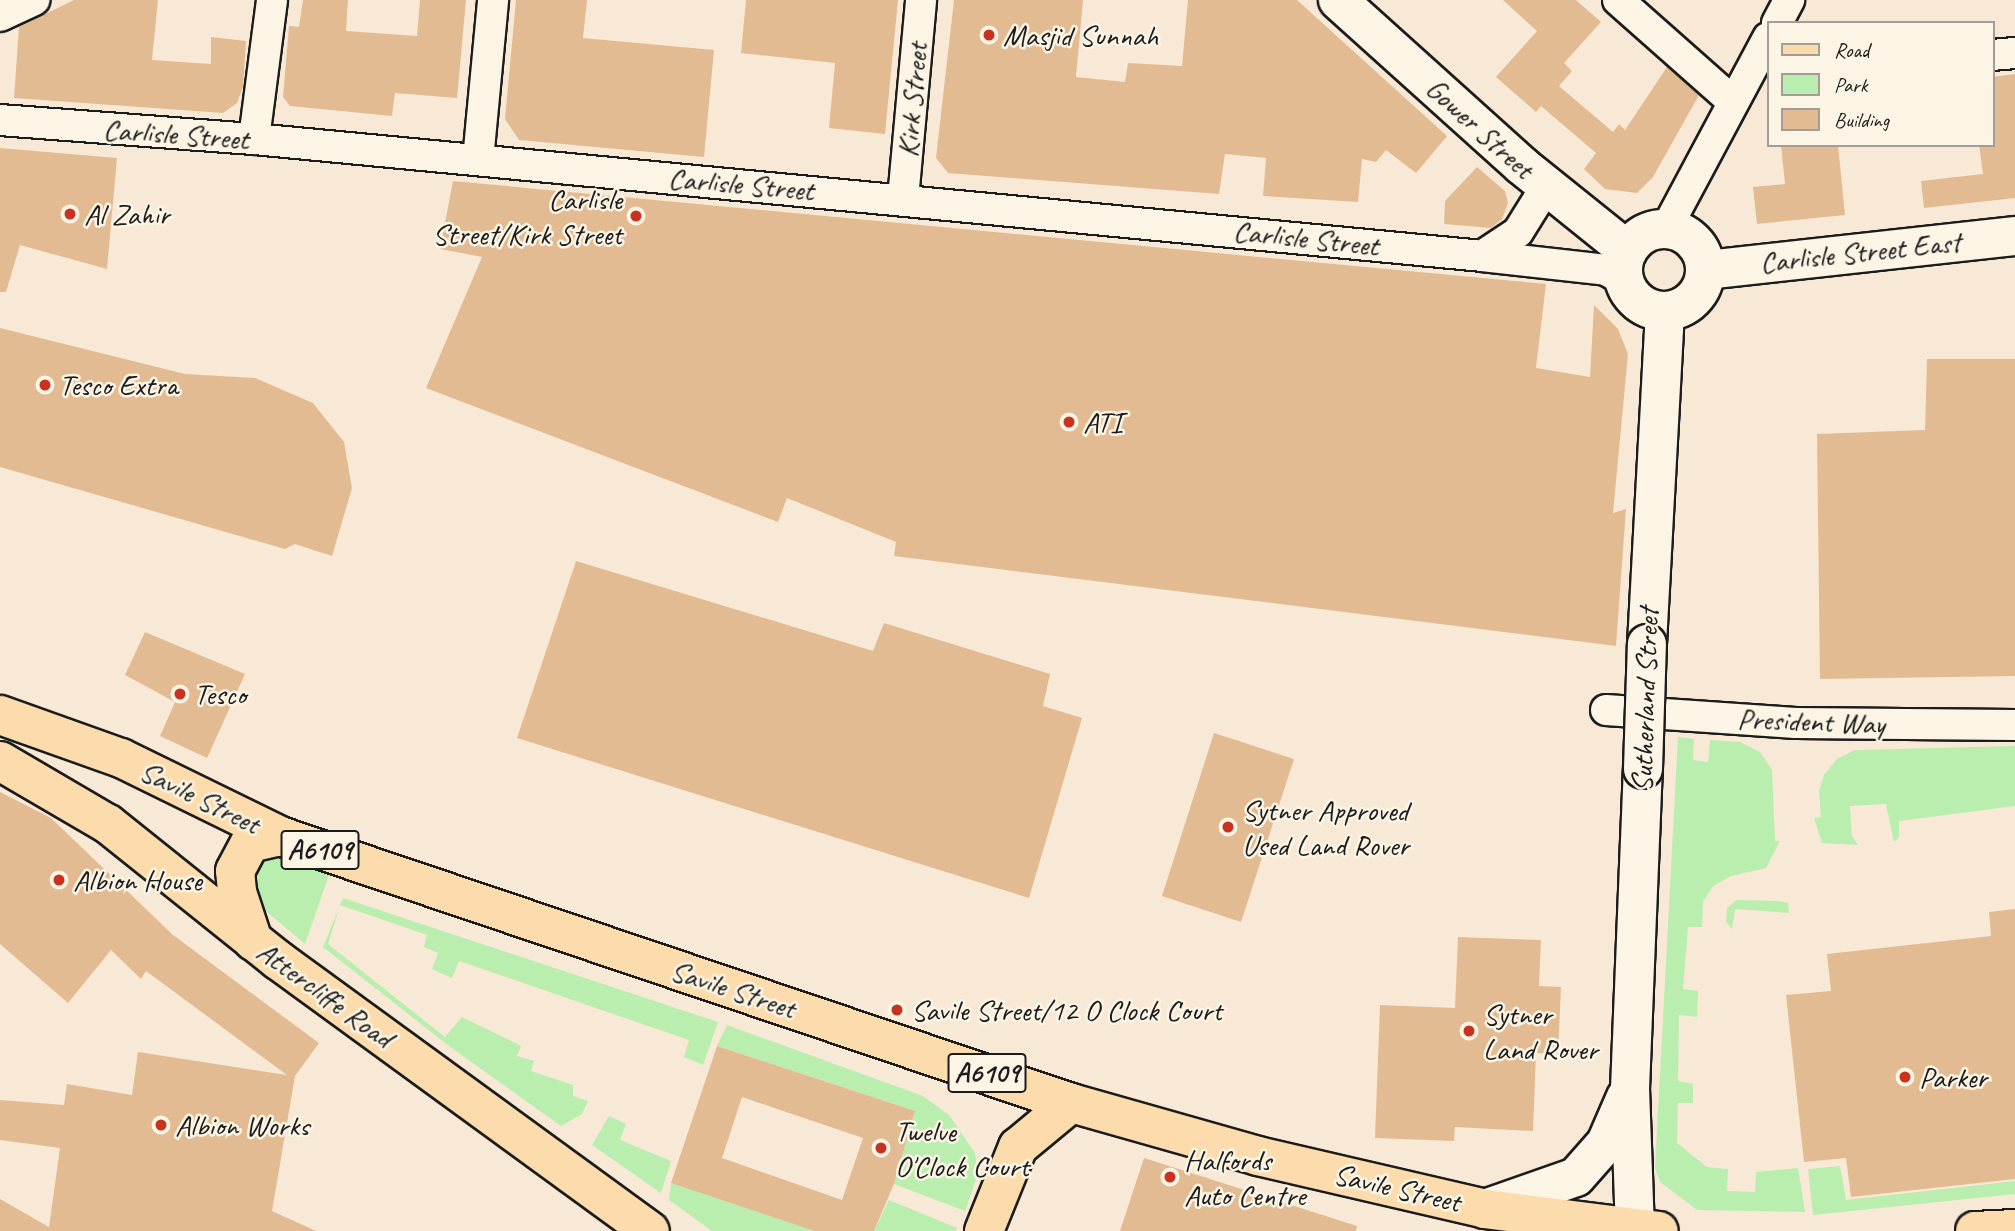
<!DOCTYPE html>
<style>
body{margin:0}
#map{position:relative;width:2015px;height:1231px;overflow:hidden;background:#f7e9d5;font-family:Caveat,sans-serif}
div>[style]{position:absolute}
.green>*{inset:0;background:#b9eeaf}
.building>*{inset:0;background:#e3bb93}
.roads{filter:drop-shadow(2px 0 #1c1c1c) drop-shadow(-2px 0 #1c1c1c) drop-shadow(0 2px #1c1c1c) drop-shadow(0 -2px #1c1c1c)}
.street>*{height:30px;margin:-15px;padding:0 15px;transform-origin:15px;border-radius:15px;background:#fcf5e5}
.secondary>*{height:38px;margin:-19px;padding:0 19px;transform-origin:19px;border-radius:19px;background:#fcf5e5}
.secondary>.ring{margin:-19px;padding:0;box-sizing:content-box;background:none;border:38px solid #fcf5e5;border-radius:50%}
.primary>*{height:38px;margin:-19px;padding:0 19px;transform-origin:19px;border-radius:19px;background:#fcdcac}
.bridges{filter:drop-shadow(2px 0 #1c1c1c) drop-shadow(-2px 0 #1c1c1c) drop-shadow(0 2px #1c1c1c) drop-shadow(0 -2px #1c1c1c)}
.secondary-bridge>*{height:38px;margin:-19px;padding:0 19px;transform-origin:19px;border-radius:19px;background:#fcf5e5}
.dots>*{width:19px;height:19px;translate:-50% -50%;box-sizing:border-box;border:4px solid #fcf5e5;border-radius:50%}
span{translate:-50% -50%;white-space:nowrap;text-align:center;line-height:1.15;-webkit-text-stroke:5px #fcf5e5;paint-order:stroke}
.shield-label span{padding:2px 5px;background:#fcf5e5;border:2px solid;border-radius:5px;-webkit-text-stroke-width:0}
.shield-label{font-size:28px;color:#1c1c1c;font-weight:700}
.poi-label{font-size:30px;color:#1c1c1c}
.left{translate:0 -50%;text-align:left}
.right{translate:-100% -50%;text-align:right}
.street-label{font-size:30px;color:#1c1c1c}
.legend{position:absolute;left:1767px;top:21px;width:228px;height:126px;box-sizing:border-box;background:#fcf5e5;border:2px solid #a29e95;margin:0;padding:9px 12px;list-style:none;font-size:21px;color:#1c1c1c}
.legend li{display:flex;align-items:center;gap:14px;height:35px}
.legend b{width:35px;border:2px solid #a29e95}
</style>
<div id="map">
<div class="green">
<div style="clip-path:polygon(1678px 737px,1694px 739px,1693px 760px,1708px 762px,1710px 740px,1740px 742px,1760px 752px,1772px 770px,1775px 841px,1780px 841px,1766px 868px,1731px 876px,1713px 886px,1703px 902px,1702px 927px,1688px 927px,1683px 989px,1698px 991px,1697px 1017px,1679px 1015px,1678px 1081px,1693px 1084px,1693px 1103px,1678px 1103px,1677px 1143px,1707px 1167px,1728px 1169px,1727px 1191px,1755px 1192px,1756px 1172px,1798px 1168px,1805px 1212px,1697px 1210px,1660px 1182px,1655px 1168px)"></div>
<div style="clip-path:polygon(2015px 746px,2015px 806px,1899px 821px,1899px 837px,1894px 842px,1886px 804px,1850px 806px,1852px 836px,1858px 845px,1822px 843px,1814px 818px,1821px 817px,1819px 791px,1824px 775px,1837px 759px,1855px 750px)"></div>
<div style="clip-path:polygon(273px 852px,331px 869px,305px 944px,254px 901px,253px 862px)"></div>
<div style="clip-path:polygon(343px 898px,718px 1022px,703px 1065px,684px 1057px,689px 1040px,459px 961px,452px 978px,432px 969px,438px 953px,424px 947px,427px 935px,340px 905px,328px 944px,445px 1037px,462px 1017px,521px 1046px,517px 1056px,534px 1061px,531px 1071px,573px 1085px,573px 1096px,588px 1101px,582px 1114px,561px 1126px,449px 1046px,323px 947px)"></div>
<div style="clip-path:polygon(1736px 900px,1778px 901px,1788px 903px,1789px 913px,1735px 909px,1732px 929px,1726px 922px,1727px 908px)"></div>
<div style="clip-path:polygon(727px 1025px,923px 1096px,949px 1115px,975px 1153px,978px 1174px,965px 1211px,894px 1184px,915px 1111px,717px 1046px)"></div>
<div style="clip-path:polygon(609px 1116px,626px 1124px,620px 1140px,671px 1161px,661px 1193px,592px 1145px)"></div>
<div style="clip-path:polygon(1840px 1166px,1846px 1200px,2015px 1181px,2015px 1194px,1813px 1215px,1808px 1169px)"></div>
<div style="clip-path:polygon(671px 1183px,814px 1231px,712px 1231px,669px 1200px)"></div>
<div style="clip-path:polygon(889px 1200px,957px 1228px,956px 1231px,874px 1231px)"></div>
</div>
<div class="building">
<div style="clip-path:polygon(74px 0,158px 0,152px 60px,211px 64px,211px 37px,246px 41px,243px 87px,237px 103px,223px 113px,14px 98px,19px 27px)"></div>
<div style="clip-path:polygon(303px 0,348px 0,346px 31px,417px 36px,420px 0,466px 0,457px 98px,395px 93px,392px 116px,290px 106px,283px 97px,289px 26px,299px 27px)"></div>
<div style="clip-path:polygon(516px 0,587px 0,583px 38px,714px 50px,704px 157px,519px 140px,505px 119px)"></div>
<div style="clip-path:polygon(746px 0,898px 0,885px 134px,829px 128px,835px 63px,741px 53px)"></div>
<div style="clip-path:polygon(954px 0,1083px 0,1076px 77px,1125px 82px,1128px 63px,1182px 66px,1188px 0,1297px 0,1447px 136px,1416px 173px,1386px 150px,1376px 162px,1362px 159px,1358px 202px,1263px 196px,1266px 158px,1225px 154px,1219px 194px,948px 173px,936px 158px)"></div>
<div style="clip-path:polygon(1503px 0,1576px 0,1601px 22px,1564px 63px,1572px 71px,1559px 86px,1613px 132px,1619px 124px,1625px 130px,1667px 67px,1699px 95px,1653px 177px,1637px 193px,1605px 189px,1584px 169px,1596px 153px,1541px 106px,1536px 112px,1496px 77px,1537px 31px)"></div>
<div style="clip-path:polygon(2015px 74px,2015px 198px,1924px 208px,1921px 181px,1983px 174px,1979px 145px,1992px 145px,1992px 77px)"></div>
<div style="clip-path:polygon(1781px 145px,1838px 145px,1845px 215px,1757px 224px,1753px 187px,1785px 184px)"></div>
<div style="clip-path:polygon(0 148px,117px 158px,107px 269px,20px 245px,6px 292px,0 292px)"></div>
<div style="clip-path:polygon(1477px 167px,1505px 191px,1508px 203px,1502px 219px,1491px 228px,1444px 224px,1445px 201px)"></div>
<div style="clip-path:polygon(453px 181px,1546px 284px,1536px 368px,1590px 377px,1594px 305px,1618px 329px,1628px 354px,1613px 513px,1626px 509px,1616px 646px,894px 556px,896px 542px,787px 498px,778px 522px,426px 388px,482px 257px,440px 249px)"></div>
<div style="clip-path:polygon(0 328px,185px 374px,255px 378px,313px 403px,344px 442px,352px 488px,332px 556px,295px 544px,285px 549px,0 467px)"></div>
<div style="clip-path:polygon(1927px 359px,2015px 359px,2015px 676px,1820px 679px,1817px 434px,1925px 430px)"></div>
<div style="clip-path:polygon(576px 561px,873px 651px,884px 623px,1050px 674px,1043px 706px,1082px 718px,1029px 898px,517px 738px)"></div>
<div style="clip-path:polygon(145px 632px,245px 674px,207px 758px,160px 736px,175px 702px,125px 675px)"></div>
<div style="clip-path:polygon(1214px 733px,1294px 759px,1241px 922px,1162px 896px)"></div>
<div style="clip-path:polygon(0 792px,51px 818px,173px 935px,319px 1043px,295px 1076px,272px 1211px,316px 1231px,0 1231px,0 1199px,49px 1227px,60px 1148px,0 1140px,0 1100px,64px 1105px,67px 1084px,132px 1095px,138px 1052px,287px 1075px,146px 971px,141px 979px,111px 950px,68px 1003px,0 944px)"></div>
<div style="clip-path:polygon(2015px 909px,2015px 1179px,1851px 1197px,1846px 1158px,1804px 1162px,1786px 995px,1831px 991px,1827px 954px,1991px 936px,1989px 912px)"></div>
<div style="clip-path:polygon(1458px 937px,1541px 940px,1539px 986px,1561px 987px,1558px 1054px,1536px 1053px,1533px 1131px,1455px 1127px,1454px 1141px,1375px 1138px,1380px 1005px,1455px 1008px)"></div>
<div style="clip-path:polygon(evenodd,717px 1046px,915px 1111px,894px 1184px,874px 1231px,814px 1231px,671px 1183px,717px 1046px,742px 1097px,863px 1138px,842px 1200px,722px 1158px,742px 1097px)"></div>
<div style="clip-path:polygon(1144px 1158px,1357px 1226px,1356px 1231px,1120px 1231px)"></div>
</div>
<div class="roads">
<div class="street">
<div style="left:1618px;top:0;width:152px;rotate:41.5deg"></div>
<div style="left:0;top:16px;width:38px;rotate:-25deg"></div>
<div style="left:1777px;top:23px;width:26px;rotate:-62deg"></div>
<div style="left:1992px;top:55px;width:23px;rotate:-5deg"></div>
<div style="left:0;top:120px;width:255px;rotate:4.3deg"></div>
<div style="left:254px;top:139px;width:1234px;rotate:5.44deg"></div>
<div style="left:1482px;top:256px;width:125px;rotate:6.4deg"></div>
<div style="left:1606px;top:270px;width:22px;rotate:30deg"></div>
<div style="left:254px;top:139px;width:140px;rotate:-82.6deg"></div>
<div style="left:478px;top:160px;width:161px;rotate:-84.6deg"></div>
<div style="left:903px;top:199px;width:200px;rotate:-84.8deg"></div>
<div style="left:1666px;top:229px;width:217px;rotate:-61.9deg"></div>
<div style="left:1482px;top:256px;width:43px;rotate:-33.7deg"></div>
<div style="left:1518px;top:232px;width:53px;rotate:-58.1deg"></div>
<div style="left:1606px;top:710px;width:190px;rotate:3.9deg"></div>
<div style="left:1796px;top:723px;width:219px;rotate:0.5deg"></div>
</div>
<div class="secondary">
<div style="left:1338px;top:0;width:246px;rotate:42deg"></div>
<div style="left:1521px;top:165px;width:137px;rotate:38.8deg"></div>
<div class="ring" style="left:1623px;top:229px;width:44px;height:44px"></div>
<div style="left:1706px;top:270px;width:311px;rotate:-6.3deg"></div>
<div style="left:1647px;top:644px;width:332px;rotate:-86.9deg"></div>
<div style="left:1485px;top:1209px;width:96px;rotate:-19.4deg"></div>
<div style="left:1576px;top:1177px;width:45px;rotate:-48.6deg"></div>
<div style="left:1606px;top:1143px;width:50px;rotate:-66.5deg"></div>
<div style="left:1635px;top:1231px;width:142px;rotate:-92deg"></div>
<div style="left:1630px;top:1089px;width:320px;rotate:-87.7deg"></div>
</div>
<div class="primary">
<div style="left:0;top:715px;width:128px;rotate:19.6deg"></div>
<div style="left:121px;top:758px;width:177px;rotate:26.1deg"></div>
<div style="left:280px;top:836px;width:835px;rotate:18.65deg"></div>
<div style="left:1071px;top:1103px;width:194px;rotate:15.8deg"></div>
<div style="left:1258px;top:1156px;width:233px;rotate:13.1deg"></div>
<div style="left:1485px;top:1209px;width:175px;rotate:7.2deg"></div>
<div style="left:0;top:761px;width:125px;rotate:30.3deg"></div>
<div style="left:108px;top:824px;width:218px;rotate:38.7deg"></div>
<div style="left:278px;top:960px;width:460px;rotate:36.1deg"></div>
<div style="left:253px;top:941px;width:52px;rotate:-108.1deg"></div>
<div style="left:237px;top:892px;width:21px;rotate:-95deg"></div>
<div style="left:235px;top:871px;width:32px;rotate:-62deg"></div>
<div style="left:250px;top:843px;width:31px;rotate:-13deg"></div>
<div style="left:984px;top:1231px;width:91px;rotate:-68deg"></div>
<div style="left:1018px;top:1147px;width:69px;rotate:-39.7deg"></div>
<div style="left:1975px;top:1231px;width:40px;rotate:-2.9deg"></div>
</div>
</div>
<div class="bridges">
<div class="secondary-bridge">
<div style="left:1643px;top:769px;width:125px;rotate:-88.2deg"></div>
</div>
</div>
<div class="dots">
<div style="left:989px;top:35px;background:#c8321e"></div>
<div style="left:70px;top:214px;background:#c8321e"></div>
<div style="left:636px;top:216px;background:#c8321e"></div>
<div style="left:45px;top:385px;background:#c8321e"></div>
<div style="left:1069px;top:422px;background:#c8321e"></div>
<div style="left:180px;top:694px;background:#c8321e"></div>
<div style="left:1228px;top:827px;background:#c8321e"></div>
<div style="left:59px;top:880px;background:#c8321e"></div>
<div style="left:897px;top:1010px;background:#c8321e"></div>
<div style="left:1469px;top:1031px;background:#c8321e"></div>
<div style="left:1905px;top:1077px;background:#c8321e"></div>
<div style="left:161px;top:1125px;background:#c8321e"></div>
<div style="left:881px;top:1148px;background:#c8321e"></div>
<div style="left:1170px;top:1177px;background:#c8321e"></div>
</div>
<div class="shield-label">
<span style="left:320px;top:850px">A6109</span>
<span style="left:987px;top:1073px">A6109</span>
</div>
<div class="poi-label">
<span class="left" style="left:1003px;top:35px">Masjid Sunnah</span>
<span class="right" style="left:622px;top:216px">Carlisle<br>Street/Kirk Street</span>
<span class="left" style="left:84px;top:214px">Al Zahir</span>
<span class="left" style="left:59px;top:385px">Tesco Extra</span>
<span class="left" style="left:1083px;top:422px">ATI</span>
<span class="left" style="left:194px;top:694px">Tesco</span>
<span class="left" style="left:1242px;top:827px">Sytner Approved<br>Used Land Rover</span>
<span class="left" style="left:73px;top:880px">Albion House</span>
<span class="left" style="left:911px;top:1010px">Savile Street/12 O Clock Court</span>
<span class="left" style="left:1483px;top:1031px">Sytner<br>Land Rover</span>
<span class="left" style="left:1919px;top:1077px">Parker</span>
<span class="left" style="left:175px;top:1125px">Albion Works</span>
<span class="left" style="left:895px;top:1148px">Twelve<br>O'Clock Court</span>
<span class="left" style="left:1184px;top:1177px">Halfords<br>Auto Centre</span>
</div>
<div class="street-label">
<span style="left:912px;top:100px;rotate:-85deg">Kirk Street</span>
<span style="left:1480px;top:128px;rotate:42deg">Gower Street</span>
<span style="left:176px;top:134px;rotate:4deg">Carlisle Street</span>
<span style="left:741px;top:184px;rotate:5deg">Carlisle Street</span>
<span style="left:1306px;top:238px;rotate:6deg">Carlisle Street</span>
<span style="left:1860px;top:252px;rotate:-6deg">Carlisle Street East</span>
<span style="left:1645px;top:700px;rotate:-88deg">Sutherland Street</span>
<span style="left:1811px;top:721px;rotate:2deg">President Way</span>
<span style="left:200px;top:797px;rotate:26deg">Savile Street</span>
<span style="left:733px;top:989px;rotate:18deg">Savile Street</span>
<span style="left:325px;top:994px;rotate:36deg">Attercliffe Road</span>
<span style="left:1397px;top:1188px;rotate:13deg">Savile Street</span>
</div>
<ul class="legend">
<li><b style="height:9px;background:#fcdcac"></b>Road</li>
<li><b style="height:19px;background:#b9eeaf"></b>Park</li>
<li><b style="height:19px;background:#e3bb93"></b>Building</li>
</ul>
</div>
